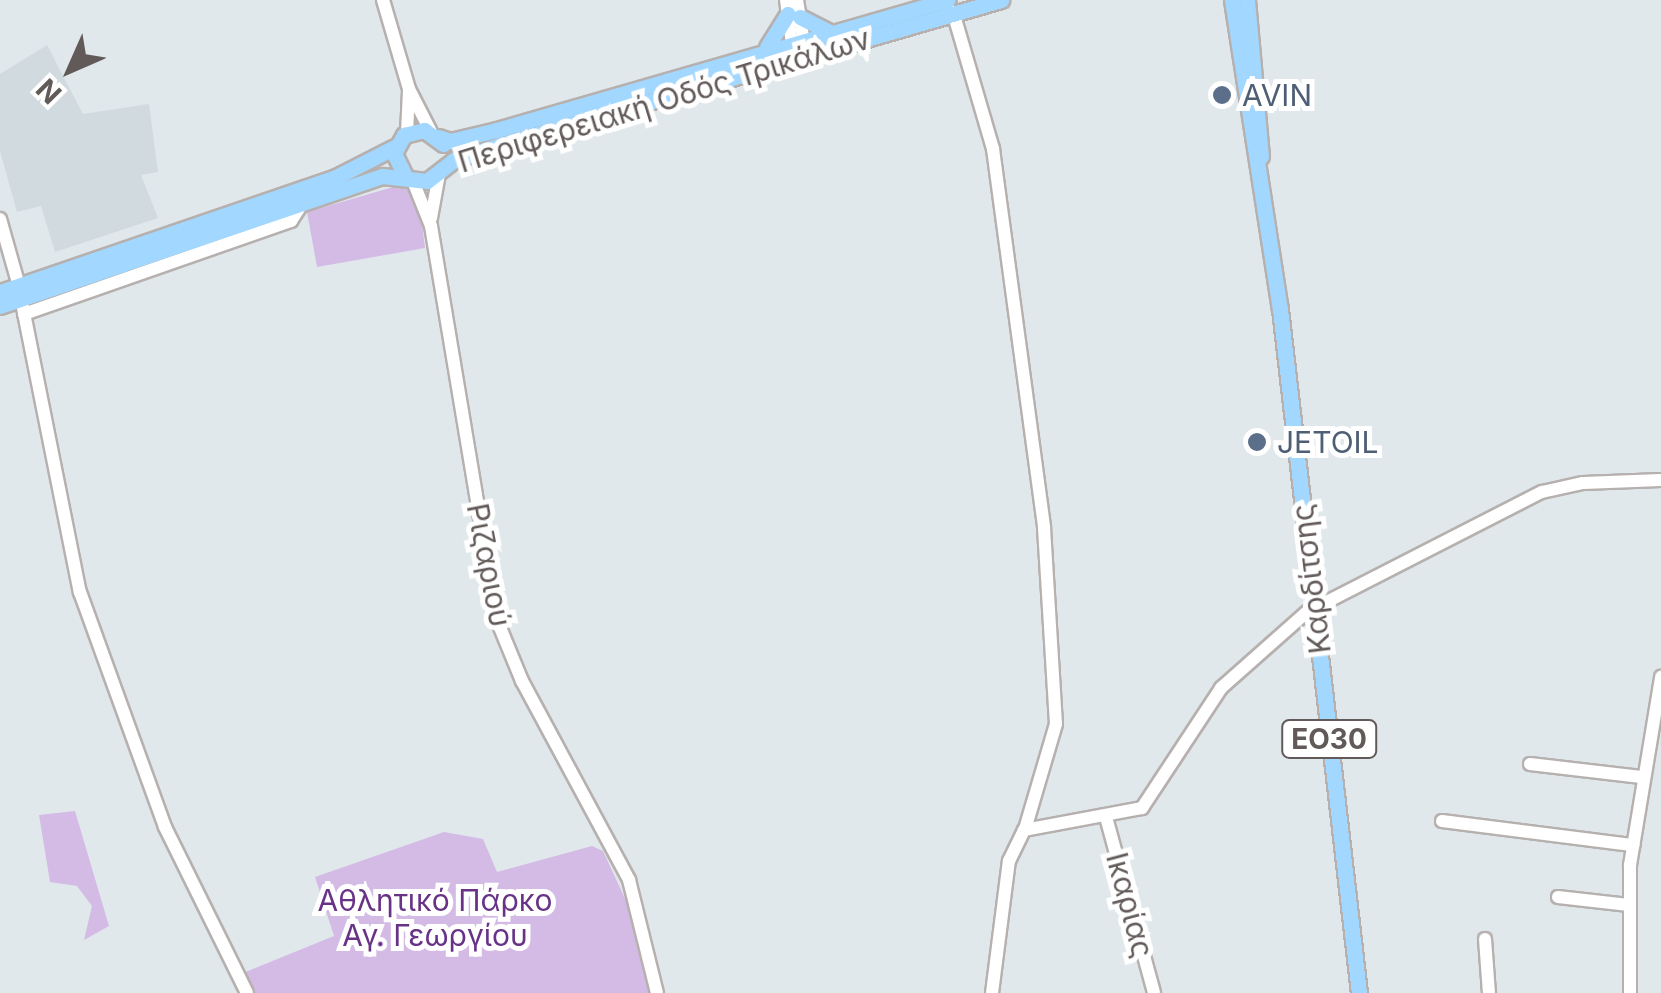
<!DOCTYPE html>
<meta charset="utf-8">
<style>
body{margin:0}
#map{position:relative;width:1661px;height:993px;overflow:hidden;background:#e0e8ec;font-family:Inter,sans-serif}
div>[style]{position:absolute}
.education>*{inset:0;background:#d1dadf}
.green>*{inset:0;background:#d4bbe5}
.roads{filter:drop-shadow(2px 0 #b6b0ae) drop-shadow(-2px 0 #b6b0ae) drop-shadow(0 2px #b6b0ae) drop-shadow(0 -2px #b6b0ae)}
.minor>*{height:12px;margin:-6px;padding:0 6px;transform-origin:6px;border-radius:6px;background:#fff}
.major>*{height:15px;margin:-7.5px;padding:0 7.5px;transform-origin:7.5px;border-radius:7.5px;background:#a2d7ff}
.dots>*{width:28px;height:28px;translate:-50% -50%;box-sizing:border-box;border:5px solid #fff;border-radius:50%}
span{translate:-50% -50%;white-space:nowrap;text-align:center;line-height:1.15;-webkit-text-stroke:10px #fff;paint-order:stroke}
.shield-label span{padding:2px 8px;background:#fff;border:2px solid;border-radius:8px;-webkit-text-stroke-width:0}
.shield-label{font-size:28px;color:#625a59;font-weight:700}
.service-label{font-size:30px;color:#4e5e75}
.left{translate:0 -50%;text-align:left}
.street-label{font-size:30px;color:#625a59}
.park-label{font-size:30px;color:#683387}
.north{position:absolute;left:20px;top:20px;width:100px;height:100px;-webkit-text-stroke:8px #fff;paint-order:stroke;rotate:225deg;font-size:28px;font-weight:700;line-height:40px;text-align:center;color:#625a59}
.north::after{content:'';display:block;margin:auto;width:35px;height:45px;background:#625a59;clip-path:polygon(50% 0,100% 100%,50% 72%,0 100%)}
</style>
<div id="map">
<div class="education">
<div style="clip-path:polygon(47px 45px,83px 114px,149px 104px,158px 172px,141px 175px,158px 218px,55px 252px,41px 206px,17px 212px,0 151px,0 74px)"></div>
</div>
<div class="green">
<div style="clip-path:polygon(407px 183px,418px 192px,425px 248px,317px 267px,307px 212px)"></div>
<div style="clip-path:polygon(75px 811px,109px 926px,84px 940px,92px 906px,77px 886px,50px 882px,39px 815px)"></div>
<div style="clip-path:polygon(444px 832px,483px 839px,497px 872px,592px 846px,603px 851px,628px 905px,649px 993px,254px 993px,243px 973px,334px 936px,315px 877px)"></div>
</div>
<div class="roads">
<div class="minor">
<div style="left:383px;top:0;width:93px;rotate:73.7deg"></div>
<div style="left:409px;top:89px;width:48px;rotate:62.9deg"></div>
<div style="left:786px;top:0;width:52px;rotate:82.3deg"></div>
<div style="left:797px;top:0;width:50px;rotate:80.7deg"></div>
<div style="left:953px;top:12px;width:143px;rotate:73.7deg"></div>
<div style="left:993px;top:149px;width:382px;rotate:82.3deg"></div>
<div style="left:1044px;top:528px;width:196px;rotate:86.5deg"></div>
<div style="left:1056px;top:724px;width:109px;rotate:106.4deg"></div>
<div style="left:407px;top:133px;width:42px;rotate:-87.3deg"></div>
<div style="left:413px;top:181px;width:48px;rotate:68.2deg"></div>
<div style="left:431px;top:226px;width:399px;rotate:80.5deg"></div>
<div style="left:497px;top:620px;width:66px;rotate:67.7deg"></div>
<div style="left:522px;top:681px;width:226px;rotate:61.7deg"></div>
<div style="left:629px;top:880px;width:116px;rotate:76.1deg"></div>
<div style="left:431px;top:218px;width:45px;rotate:-79.7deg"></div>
<div style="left:0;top:219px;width:70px;rotate:74.2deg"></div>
<div style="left:21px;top:298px;width:300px;rotate:78.7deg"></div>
<div style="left:80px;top:592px;width:250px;rotate:70.1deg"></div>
<div style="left:165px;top:827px;width:185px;rotate:63.7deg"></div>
<div style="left:24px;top:314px;width:283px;rotate:-19.2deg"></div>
<div style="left:291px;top:221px;width:20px;rotate:-57deg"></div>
<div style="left:1530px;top:764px;width:112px;rotate:6.7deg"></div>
<div style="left:1106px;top:817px;width:182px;rotate:74.7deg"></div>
<div style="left:1442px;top:821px;width:193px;rotate:7.2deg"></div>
<div style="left:1558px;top:897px;width:71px;rotate:6.4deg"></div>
<div style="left:1485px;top:939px;width:54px;rotate:85.8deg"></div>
<div style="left:992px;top:993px;width:133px;rotate:-82.7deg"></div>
<div style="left:1009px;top:861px;width:34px;rotate:-64deg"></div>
<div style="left:1024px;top:830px;width:120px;rotate:-10.6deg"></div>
<div style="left:1142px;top:808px;width:144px;rotate:-56.6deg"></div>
<div style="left:1221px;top:688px;width:115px;rotate:-41.5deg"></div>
<div style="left:1307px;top:612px;width:264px;rotate:-27.1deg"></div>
<div style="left:1542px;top:492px;width:42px;rotate:-12.4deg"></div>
<div style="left:1583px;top:483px;width:78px;rotate:-2.2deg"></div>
<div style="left:1630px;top:993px;width:128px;rotate:-90deg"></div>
<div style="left:1630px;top:865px;width:191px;rotate:-80.6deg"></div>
</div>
<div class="major">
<div style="left:1232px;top:0;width:313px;rotate:81.2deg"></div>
<div style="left:1280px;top:309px;width:689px;rotate:83.41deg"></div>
<div style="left:1247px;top:0;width:157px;rotate:84.9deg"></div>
<div style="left:800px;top:17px;width:33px;rotate:27deg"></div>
<div style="left:767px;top:47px;width:39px;rotate:-58deg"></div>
<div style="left:438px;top:137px;width:13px;rotate:18deg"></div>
<div style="left:450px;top:141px;width:48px;rotate:-13.2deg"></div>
<div style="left:497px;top:130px;width:469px;rotate:-16.1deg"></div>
<div style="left:406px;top:178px;width:28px;rotate:-116deg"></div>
<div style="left:394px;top:153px;width:21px;rotate:-61deg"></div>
<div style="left:404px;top:135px;width:21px;rotate:-14deg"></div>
<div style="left:424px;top:130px;width:24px;rotate:36deg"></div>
<div style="left:0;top:292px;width:355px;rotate:-18.9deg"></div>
<div style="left:336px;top:177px;width:66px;rotate:-27deg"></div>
<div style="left:0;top:306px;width:404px;rotate:-18.8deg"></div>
<div style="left:382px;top:176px;width:45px;rotate:6.3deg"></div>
<div style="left:427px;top:181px;width:34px;rotate:-38deg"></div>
<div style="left:454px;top:160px;width:48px;rotate:-18.1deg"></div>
<div style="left:500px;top:145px;width:522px;rotate:-16.14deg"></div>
</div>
</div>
<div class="dots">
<div style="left:1222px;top:95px;background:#5c6f8a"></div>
<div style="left:1257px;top:442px;background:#5c6f8a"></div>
</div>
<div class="shield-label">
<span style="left:1329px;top:739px">ΕΟ30</span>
</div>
<div class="service-label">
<span class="left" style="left:1242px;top:95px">AVIN</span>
<span class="left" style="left:1277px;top:442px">JETOIL</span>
</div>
<div class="street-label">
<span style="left:664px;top:100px;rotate:-17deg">Περιφερειακή Οδός Τρικάλων</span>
<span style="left:489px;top:565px;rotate:79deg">Ριζαριού</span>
<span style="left:1311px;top:579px;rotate:-97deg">Καρδίτσης</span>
<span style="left:1130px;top:905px;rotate:75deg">Ικαρίας</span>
</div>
<div class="park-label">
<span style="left:435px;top:917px">Αθλητικό Πάρκο<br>Αγ. Γεωργίου</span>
</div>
<div class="north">N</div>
</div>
